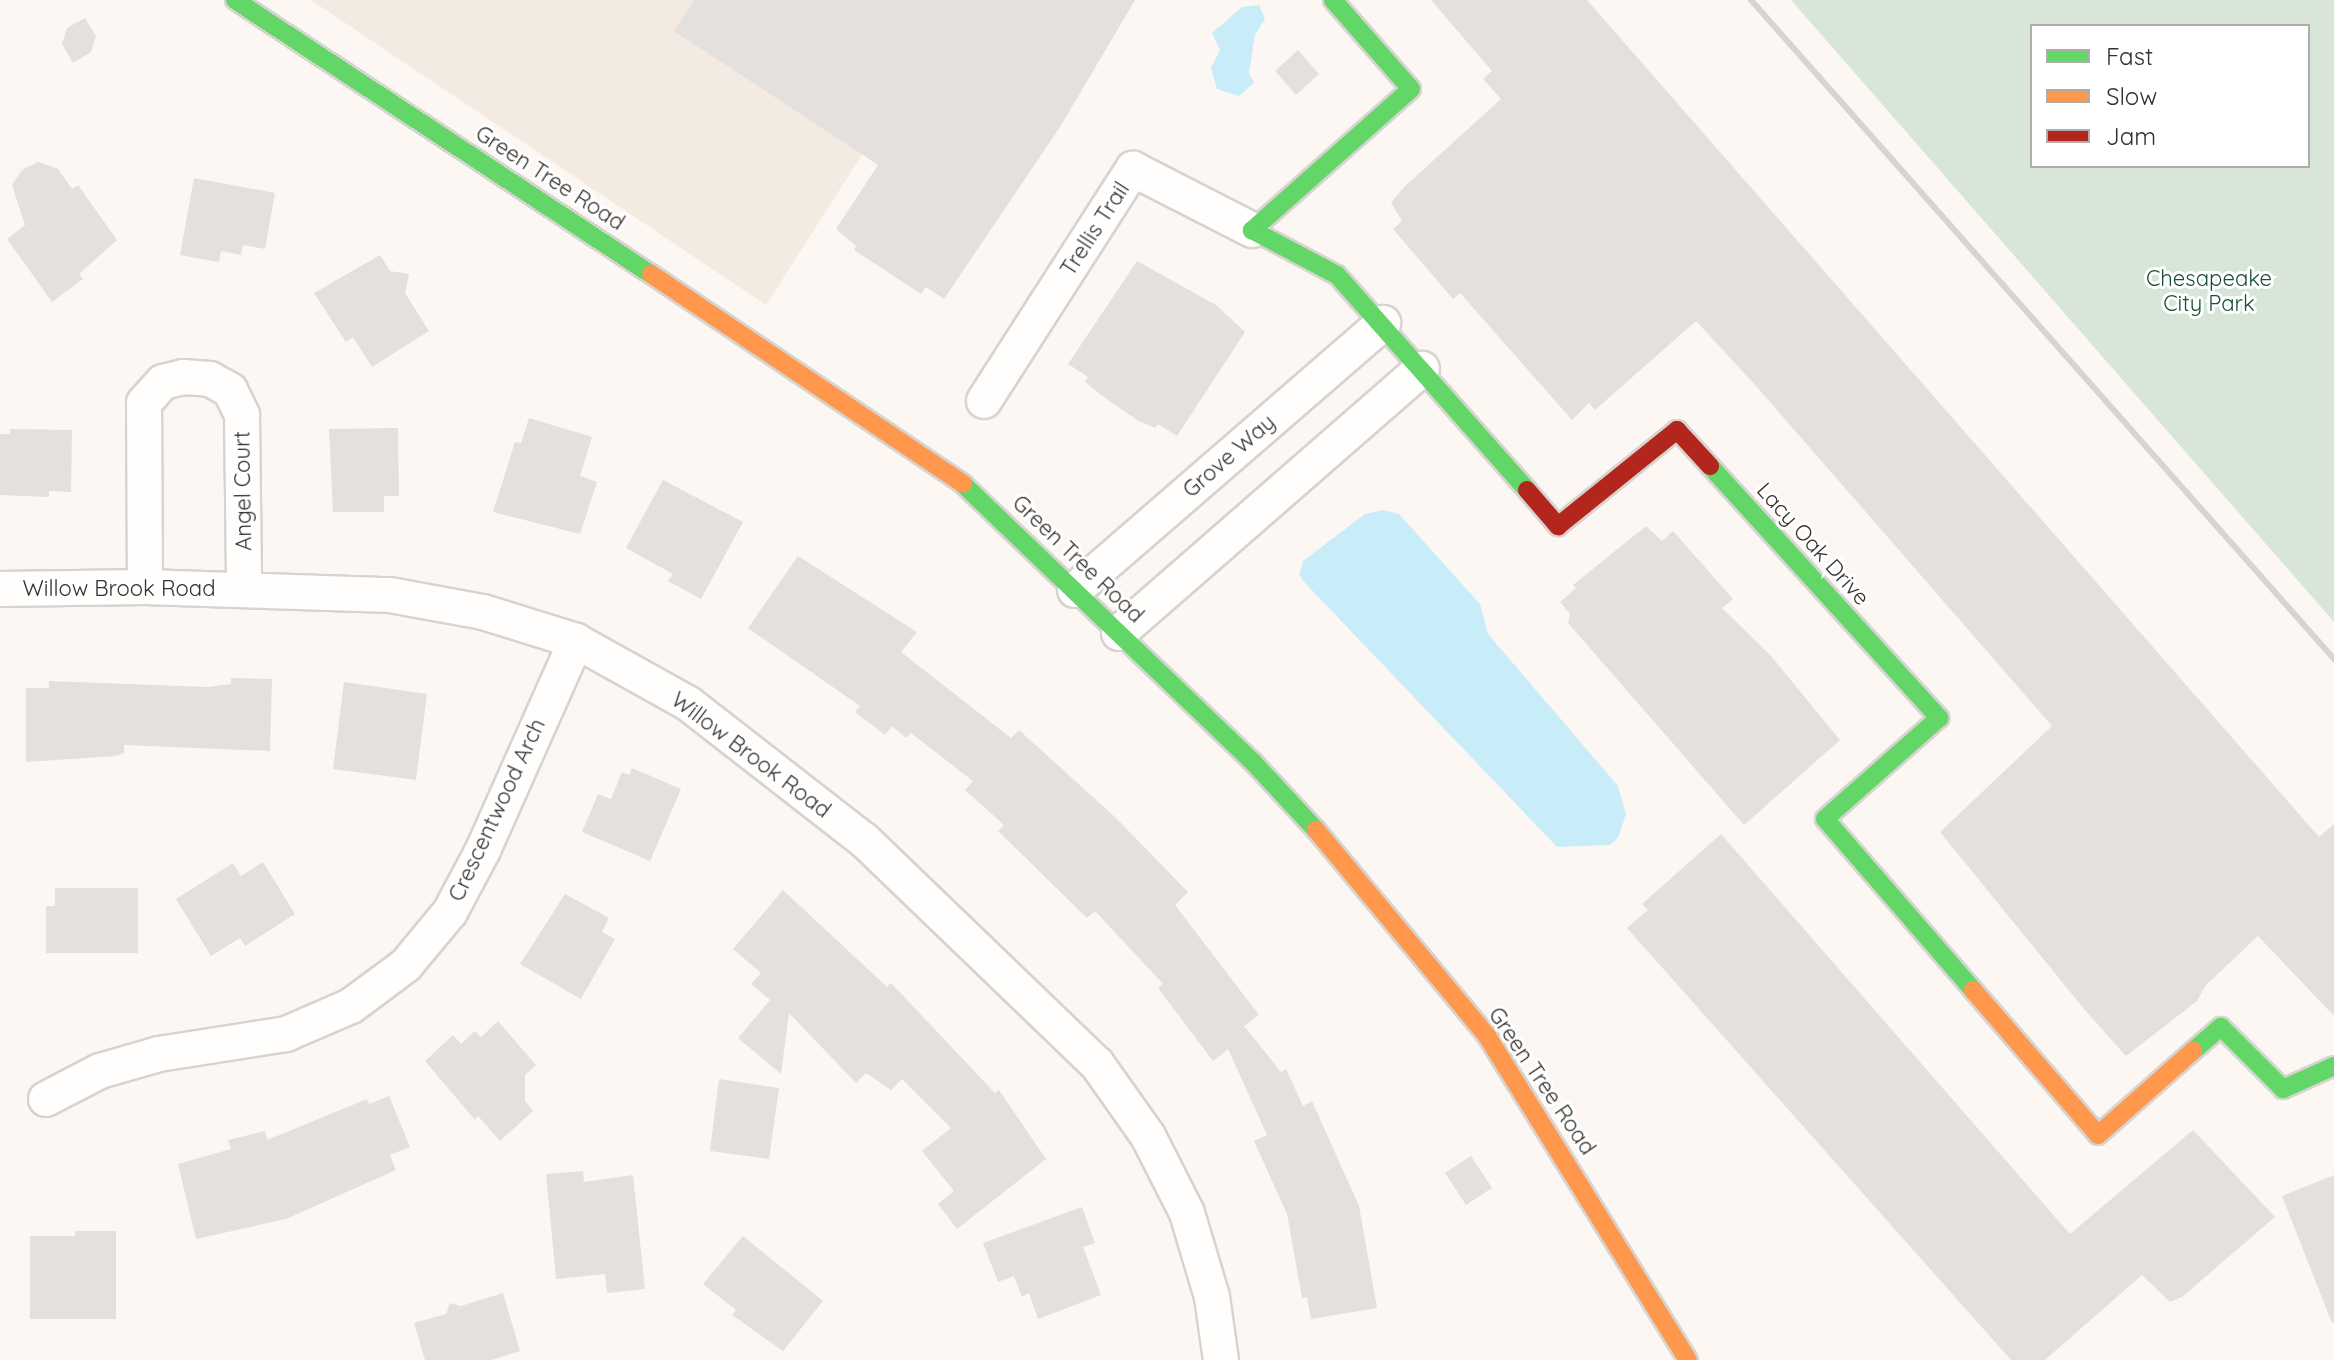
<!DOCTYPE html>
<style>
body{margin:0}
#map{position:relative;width:2334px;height:1360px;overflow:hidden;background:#fcf7f2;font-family:Quicksand,sans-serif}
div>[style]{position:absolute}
.built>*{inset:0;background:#f3eae1}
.green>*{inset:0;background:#d8e6da}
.water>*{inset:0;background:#c8edf9}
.building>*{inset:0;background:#e4e0dd}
.roads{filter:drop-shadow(2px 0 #d7d4d0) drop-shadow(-2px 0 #d7d4d0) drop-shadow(0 2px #d7d4d0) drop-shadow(0 -2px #d7d4d0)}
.street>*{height:34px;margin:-17px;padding:0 17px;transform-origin:17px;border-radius:17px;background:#fffefd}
.fast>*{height:18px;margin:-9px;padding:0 9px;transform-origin:9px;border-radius:9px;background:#63d668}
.slow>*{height:18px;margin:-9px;padding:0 9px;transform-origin:9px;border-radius:9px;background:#ff974d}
.jam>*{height:18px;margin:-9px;padding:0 9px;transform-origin:9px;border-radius:9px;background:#b3261e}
.rail>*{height:6px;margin:-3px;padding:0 3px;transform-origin:3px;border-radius:3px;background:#d7d5d3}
span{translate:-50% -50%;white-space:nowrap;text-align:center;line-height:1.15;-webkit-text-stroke:6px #fff;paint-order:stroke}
.street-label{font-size:22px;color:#34312e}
.park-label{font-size:22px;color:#175036}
.legend{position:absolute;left:2030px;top:24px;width:280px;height:144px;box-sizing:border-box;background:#fff;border:2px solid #aeadab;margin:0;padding:10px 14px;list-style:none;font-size:24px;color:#34312e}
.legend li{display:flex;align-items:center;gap:16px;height:40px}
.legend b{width:40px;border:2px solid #aeadab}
</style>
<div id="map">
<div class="built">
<div style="clip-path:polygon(311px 0,961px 0,766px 305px)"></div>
</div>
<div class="green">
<div style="clip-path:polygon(evenodd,1791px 0,2334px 0,2334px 622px,1791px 0,2032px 26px,2308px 26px,2308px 166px,2032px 166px,2032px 26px)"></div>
</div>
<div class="water">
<div style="clip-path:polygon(1259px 5px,1265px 19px,1255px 35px,1249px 73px,1254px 83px,1239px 96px,1217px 89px,1211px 68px,1220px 50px,1212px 33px,1242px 7px)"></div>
<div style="clip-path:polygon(1383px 510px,1399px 514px,1480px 604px,1488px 634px,1618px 786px,1626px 814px,1618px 838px,1610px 845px,1557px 847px,1304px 582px,1299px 574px,1303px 561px,1365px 514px)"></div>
</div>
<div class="building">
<div style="clip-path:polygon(694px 0,1135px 0,1060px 127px,944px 299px,926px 287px,921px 294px,854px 250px,856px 246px,836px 229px,878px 165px,674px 31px)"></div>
<div style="clip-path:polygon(1431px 0,1587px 0,2319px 837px,2334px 824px,2334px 1016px,2258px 936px,2206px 985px,2197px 1001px,2126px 1056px,2084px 1009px,1940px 832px,2052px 726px,1757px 387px,1696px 321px,1595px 410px,1589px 403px,1572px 420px,1460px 293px,1453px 299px,1393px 229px,1402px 221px,1391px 203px,1404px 187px,1501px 99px,1483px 79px,1492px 71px)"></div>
<div style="clip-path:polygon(85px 18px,96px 36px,91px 52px,73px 63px,62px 44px,67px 28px)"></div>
<div style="clip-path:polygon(1298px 50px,1319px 74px,1296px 95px,1275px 71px)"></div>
<div style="clip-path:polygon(38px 162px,58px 169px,72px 189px,78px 185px,117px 240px,79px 274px,83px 279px,52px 302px,7px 239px,25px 225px,12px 185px,22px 170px)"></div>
<div style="clip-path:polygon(194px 178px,275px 193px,265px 249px,243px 245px,241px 255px,221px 251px,219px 262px,180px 255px)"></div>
<div style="clip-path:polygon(380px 255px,390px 271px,409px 274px,405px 293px,429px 331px,372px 367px,353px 337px,346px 342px,314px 293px)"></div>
<div style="clip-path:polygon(1137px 261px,1216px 305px,1245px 332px,1177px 436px,1158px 424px,1155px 428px,1137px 420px,1101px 395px,1085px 382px,1088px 377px,1068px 364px)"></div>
<div style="clip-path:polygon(529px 418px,592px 437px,580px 476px,597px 482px,580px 534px,493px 512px,515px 442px,521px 443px)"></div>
<div style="clip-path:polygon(398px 428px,399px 496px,384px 496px,384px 512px,333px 512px,329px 429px)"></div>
<div style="clip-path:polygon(10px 429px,72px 430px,71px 492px,49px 491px,49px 497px,0 495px,0 434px,10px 434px)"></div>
<div style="clip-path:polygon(663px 480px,743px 522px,701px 599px,668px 581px,673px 574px,626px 548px)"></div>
<div style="clip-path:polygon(1646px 526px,1662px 541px,1673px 531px,1733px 599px,1722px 608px,1771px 656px,1840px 740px,1744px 825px,1568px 623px,1570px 614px,1560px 602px,1576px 588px,1573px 585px)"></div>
<div style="clip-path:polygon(798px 556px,917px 632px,901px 652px,1011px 738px,1019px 730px,1116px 818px,1188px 892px,1175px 905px,1259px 1015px,1244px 1026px,1281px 1072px,1286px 1069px,1303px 1106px,1312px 1101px,1359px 1206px,1377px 1308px,1311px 1319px,1307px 1297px,1302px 1298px,1287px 1214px,1254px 1141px,1267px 1135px,1228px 1049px,1213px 1061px,1158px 988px,1163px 984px,1095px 911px,1087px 918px,998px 831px,1004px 825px,965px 790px,973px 781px,911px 733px,906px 738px,892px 726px,885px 735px,855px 712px,860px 706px,748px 628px)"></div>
<div style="clip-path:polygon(231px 678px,272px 679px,270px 751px,124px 745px,124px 753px,116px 756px,26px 762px,26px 688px,49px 688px,49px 681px,207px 687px,231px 684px)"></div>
<div style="clip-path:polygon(344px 682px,427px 694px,416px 780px,333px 769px)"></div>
<div style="clip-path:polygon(632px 768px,681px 789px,650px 861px,582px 832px,598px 794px,611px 799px,622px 772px,629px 775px)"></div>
<div style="clip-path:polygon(1721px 834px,2070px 1234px,2193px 1130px,2275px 1217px,2182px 1297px,2170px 1302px,2142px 1275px,2045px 1360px,2011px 1360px,1627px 928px,1648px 910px,1642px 904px)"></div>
<div style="clip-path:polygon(263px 862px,295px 914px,245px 946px,240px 938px,211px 956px,176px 899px,233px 863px,241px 876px)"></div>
<div style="clip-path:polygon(55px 888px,138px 888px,138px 953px,46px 953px,46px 906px,55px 906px)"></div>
<div style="clip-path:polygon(783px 890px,887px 987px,891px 983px,995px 1093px,999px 1090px,1046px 1159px,957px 1229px,938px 1204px,954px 1191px,922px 1151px,951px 1128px,902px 1079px,891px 1090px,866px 1073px,856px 1083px,789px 1013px,781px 1074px,738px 1038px,770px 1000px,751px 984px,761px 973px,733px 949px)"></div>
<div style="clip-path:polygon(565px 894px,609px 918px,602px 932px,615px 939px,581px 999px,520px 964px)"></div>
<div style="clip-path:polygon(498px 1021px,536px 1065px,525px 1075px,525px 1101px,533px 1111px,500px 1141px,478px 1116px,475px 1120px,425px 1061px,453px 1035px,461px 1044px,475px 1031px,481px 1037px)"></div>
<div style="clip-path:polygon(719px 1079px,779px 1088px,769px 1159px,710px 1151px)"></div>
<div style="clip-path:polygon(389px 1096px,410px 1147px,390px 1155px,396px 1170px,286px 1219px,196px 1239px,178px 1164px,231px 1149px,228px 1140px,265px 1131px,267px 1140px,367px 1099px,369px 1104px)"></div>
<div style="clip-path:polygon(1471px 1156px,1492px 1188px,1466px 1205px,1445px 1173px)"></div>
<div style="clip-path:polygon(583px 1171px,584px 1182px,633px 1175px,645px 1289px,607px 1293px,605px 1274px,556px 1279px,546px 1174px)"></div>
<div style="clip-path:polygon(2334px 1175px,2334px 1322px,2332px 1323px,2282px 1196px)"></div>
<div style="clip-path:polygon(1082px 1207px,1095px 1243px,1083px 1247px,1101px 1295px,1038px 1319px,1029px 1293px,1022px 1297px,1014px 1276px,998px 1282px,983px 1243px)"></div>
<div style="clip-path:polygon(75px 1231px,116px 1231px,116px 1319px,30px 1319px,30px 1236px,75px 1236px)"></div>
<div style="clip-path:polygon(743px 1236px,823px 1301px,783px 1351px,732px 1315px,736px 1310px,703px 1284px)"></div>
<div style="clip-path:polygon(503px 1293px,520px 1351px,492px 1360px,425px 1360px,414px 1323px,446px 1314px,450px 1303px,461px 1306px)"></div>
</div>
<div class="roads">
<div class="street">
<div style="left:984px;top:401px;width:276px;rotate:-57.3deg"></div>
<div style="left:1133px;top:169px;width:134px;rotate:27.1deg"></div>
<div style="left:145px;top:587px;width:184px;rotate:-90.3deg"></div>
<div style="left:144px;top:403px;width:28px;rotate:-48deg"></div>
<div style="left:163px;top:382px;width:21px;rotate:-14deg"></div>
<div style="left:183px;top:377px;width:27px;rotate:4deg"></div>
<div style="left:210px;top:379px;width:23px;rotate:29deg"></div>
<div style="left:230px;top:390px;width:28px;rotate:64deg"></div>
<div style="left:242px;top:415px;width:175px;rotate:89.3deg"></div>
<div style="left:0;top:589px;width:145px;rotate:-0.8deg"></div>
<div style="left:145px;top:587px;width:245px;rotate:1.9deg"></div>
<div style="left:390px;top:595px;width:95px;rotate:10.4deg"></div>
<div style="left:483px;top:612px;width:97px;rotate:17.3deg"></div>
<div style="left:576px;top:641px;width:129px;rotate:29.1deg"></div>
<div style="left:689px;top:704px;width:222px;rotate:37.9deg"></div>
<div style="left:864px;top:840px;width:323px;rotate:43.9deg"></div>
<div style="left:1097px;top:1064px;width:88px;rotate:54.7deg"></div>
<div style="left:1148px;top:1136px;width:86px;rotate:63.1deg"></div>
<div style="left:1187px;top:1213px;width:88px;rotate:73.4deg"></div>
<div style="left:1212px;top:1297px;width:64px;rotate:81.9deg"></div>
<div style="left:1075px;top:590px;width:408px;rotate:-40.9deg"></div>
<div style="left:1119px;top:633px;width:402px;rotate:-41.1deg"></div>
<div style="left:46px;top:1099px;width:61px;rotate:-27.4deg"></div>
<div style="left:100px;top:1071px;width:61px;rotate:-16.1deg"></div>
<div style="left:159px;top:1054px;width:129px;rotate:-8.9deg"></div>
<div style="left:286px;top:1034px;width:71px;rotate:-23.3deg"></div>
<div style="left:351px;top:1006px;width:69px;rotate:-36.7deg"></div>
<div style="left:406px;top:965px;width:69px;rotate:-50.3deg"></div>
<div style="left:450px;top:912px;width:70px;rotate:-62deg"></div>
<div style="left:483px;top:850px;width:229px;rotate:-66deg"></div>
</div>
<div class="fast">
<div style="left:235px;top:0;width:498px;rotate:33.4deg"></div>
<div style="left:1333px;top:0;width:118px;rotate:48.8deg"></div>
<div style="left:1411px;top:89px;width:213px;rotate:138.4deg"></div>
<div style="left:1252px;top:230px;width:96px;rotate:27.9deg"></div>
<div style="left:1337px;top:275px;width:287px;rotate:48.5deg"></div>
<div style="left:1710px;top:466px;width:341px;rotate:47.7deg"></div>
<div style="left:1939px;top:718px;width:152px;rotate:138.5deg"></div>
<div style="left:1825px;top:819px;width:226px;rotate:49.1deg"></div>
<div style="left:963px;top:484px;width:402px;rotate:43.8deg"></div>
<div style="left:1253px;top:762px;width:93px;rotate:47.2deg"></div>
<div style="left:2193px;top:1051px;width:37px;rotate:-41deg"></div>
<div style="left:2221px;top:1027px;width:88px;rotate:45deg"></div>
<div style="left:2283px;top:1089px;width:56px;rotate:-24.3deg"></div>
</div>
<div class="slow">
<div style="left:651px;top:274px;width:376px;rotate:33.9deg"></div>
<div style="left:1316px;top:830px;width:268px;rotate:50.3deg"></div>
<div style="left:1487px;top:1036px;width:381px;rotate:58.2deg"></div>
<div style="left:1973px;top:990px;width:191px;rotate:49.2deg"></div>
<div style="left:2098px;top:1135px;width:127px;rotate:-41.5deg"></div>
</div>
<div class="jam">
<div style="left:1527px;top:490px;width:48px;rotate:49.3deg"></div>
<div style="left:1558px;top:526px;width:153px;rotate:-38.9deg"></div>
<div style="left:1677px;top:430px;width:49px;rotate:47.5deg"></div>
</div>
</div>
<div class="rail">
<div style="left:1751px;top:0;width:880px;rotate:48.5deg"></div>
</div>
<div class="street-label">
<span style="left:550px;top:178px;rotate:33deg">Green Tree Road</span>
<span style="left:1095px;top:229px;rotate:-57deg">Trellis Trail</span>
<span style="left:1229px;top:456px;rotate:-41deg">Grove Way</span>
<span style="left:243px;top:491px;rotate:-91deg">Angel Court</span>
<span style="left:1813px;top:544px;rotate:48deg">Lacy Oak Drive</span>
<span style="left:1078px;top:559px;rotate:44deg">Green Tree Road</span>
<span style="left:119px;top:589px">Willow Brook Road</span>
<span style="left:751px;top:755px;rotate:37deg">Willow Brook Road</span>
<span style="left:497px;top:810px;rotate:-65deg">Crescentwood Arch</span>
<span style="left:1542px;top:1081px;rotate:56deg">Green Tree Road</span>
</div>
<div class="park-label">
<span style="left:2209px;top:291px">Chesapeake<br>City Park</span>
</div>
<ul class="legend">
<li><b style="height:10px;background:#63d668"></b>Fast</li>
<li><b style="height:10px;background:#ff974d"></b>Slow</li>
<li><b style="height:10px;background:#b3261e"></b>Jam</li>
</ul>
</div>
